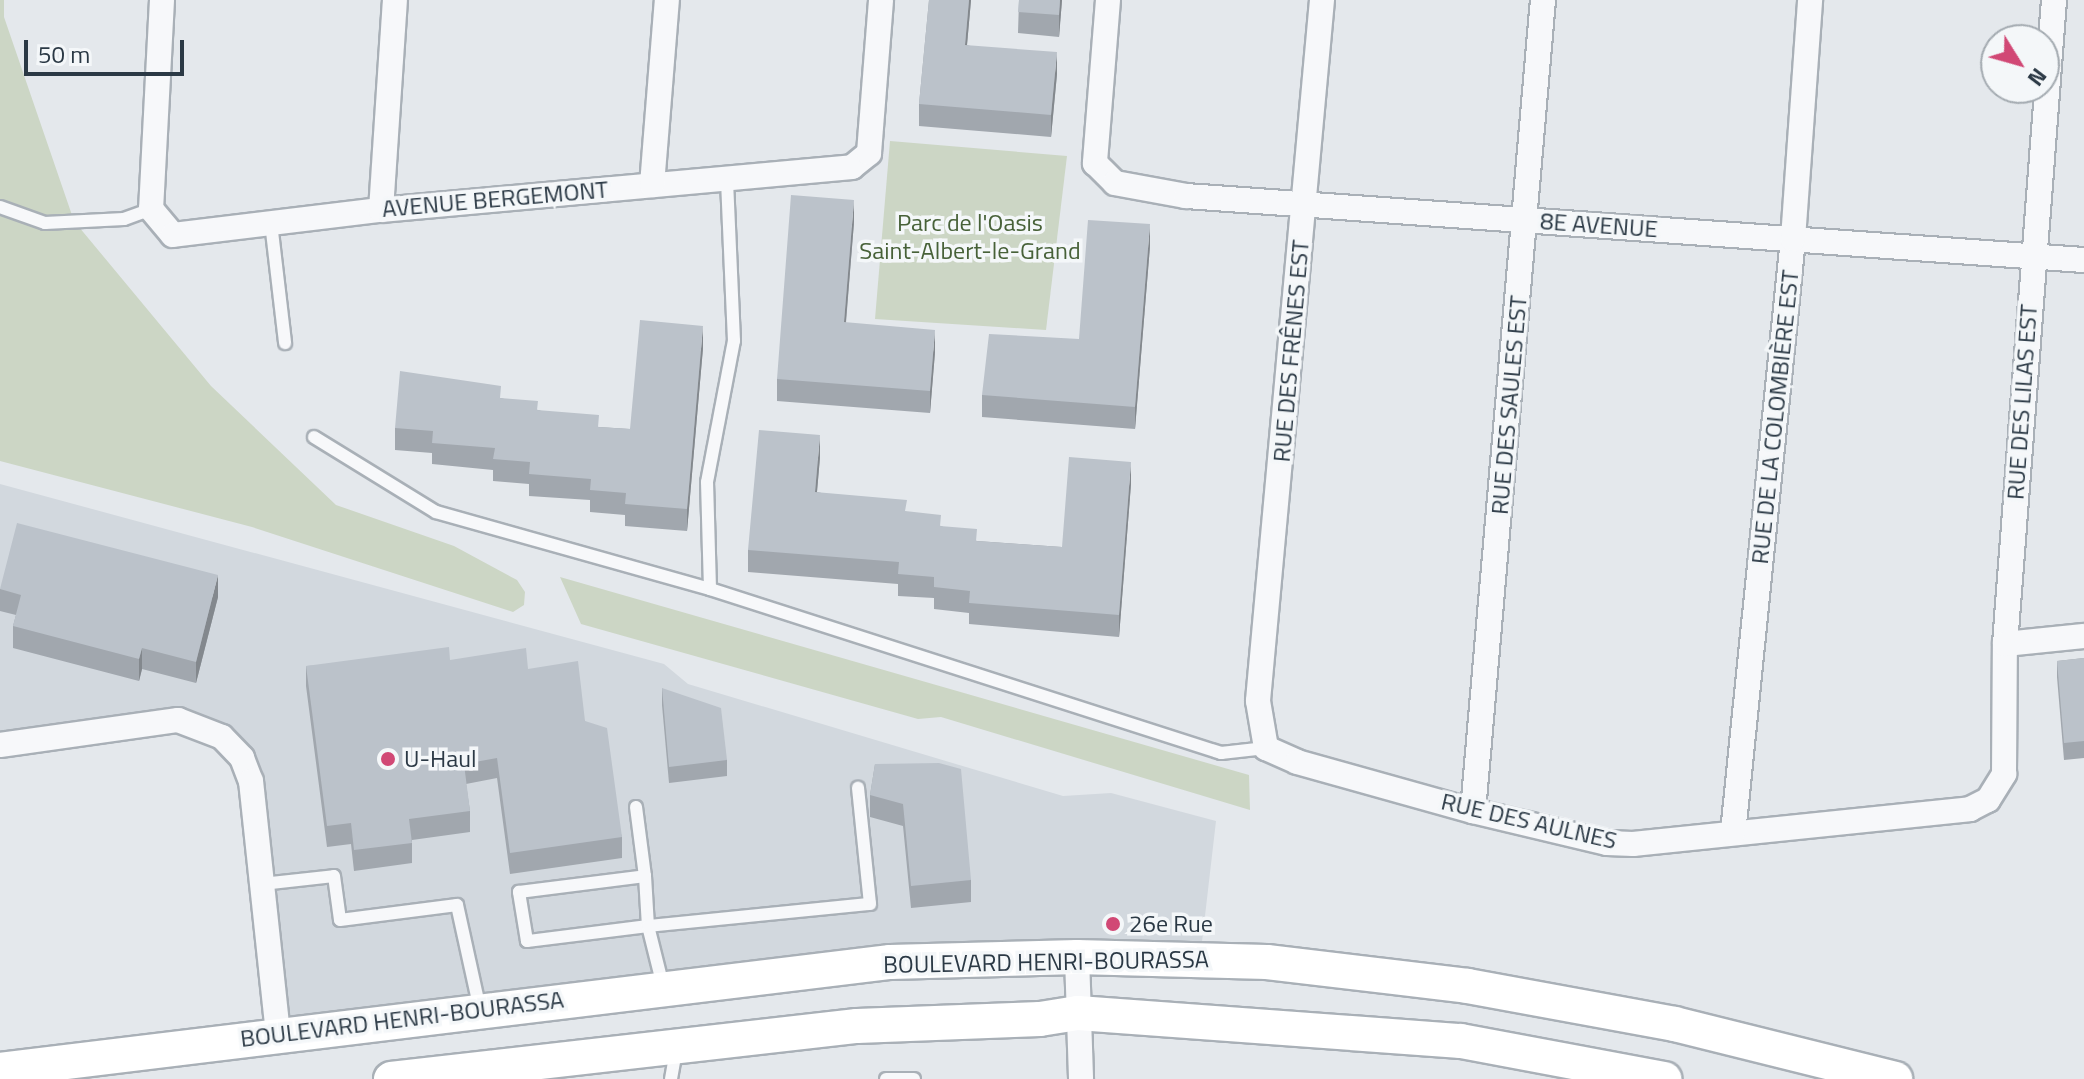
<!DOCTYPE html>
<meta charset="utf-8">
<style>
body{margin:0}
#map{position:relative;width:2084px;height:1079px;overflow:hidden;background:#e4e8ec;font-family:"Titillium Web",sans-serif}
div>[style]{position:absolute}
.built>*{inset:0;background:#d2d8de}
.green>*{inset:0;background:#ccd6c5}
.roads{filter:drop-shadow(2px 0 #a9b0b7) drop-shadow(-2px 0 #a9b0b7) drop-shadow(0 2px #a9b0b7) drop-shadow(0 -2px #a9b0b7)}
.service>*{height:12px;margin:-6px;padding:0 6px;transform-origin:6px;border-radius:6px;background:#f7f8fa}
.minor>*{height:24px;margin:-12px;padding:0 12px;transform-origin:12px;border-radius:12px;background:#f7f8fa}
.secondary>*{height:34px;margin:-17px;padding:0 17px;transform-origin:17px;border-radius:17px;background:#fff}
.wall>*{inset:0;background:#a1a7ae}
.shaded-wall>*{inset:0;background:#83888d}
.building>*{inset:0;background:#bbc2ca}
.dots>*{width:22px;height:22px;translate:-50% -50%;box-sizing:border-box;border:4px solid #f4f7f9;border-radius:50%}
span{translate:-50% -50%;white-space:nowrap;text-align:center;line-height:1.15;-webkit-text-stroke:7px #f4f7f9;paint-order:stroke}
.street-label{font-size:24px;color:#2b3945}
.park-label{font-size:24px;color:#476138}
.poi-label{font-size:24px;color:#2b3945}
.left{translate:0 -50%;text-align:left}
.north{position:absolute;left:1980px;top:24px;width:80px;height:80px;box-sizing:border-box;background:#f4f7f9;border:2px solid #a4abb1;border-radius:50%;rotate:127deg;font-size:22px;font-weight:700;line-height:32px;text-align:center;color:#2b3945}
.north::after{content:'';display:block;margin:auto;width:28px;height:36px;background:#d14875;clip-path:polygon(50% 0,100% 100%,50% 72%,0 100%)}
.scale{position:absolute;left:24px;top:40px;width:160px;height:36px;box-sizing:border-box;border:4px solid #2b3945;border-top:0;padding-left:10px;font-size:24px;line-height:28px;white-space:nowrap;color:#2b3945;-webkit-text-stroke:6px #f4f7f9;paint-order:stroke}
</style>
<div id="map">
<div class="built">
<div style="clip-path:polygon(0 484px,664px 664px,688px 684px,1063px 796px,1111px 793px,1216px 821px,1200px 959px,1113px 957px,278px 1034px,251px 781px,204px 727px,0 745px)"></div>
</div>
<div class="green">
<div style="clip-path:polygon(0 0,4px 0,4px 17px,74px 221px,211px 386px,336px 505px,454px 546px,517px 580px,525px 592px,524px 605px,513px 612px,252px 527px,0 461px)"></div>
<div style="clip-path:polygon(890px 141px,1067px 156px,1046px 330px,875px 319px)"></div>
<div style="clip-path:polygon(560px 577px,1249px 775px,1250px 810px,941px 717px,918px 719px,581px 624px)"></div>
</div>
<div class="roads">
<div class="service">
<div style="left:0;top:207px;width:48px;rotate:19.6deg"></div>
<div style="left:45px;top:223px;width:79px;rotate:-2.9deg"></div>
<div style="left:124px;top:219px;width:29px;rotate:-20deg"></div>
<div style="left:271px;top:223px;width:121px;rotate:83.3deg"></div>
<div style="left:314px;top:437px;width:143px;rotate:31.6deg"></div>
<div style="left:436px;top:512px;width:285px;rotate:15.7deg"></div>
<div style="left:710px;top:589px;width:537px;rotate:17.79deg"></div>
<div style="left:1221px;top:753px;width:45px;rotate:-6.3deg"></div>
<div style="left:710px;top:589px;width:107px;rotate:-91.6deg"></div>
<div style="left:707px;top:482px;width:144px;rotate:-79.2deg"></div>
<div style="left:734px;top:341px;width:162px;rotate:-92.5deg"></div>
<div style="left:636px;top:807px;width:70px;rotate:82.6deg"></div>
<div style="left:645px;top:876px;width:50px;rotate:86.6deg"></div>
<div style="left:648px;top:926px;width:122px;rotate:172.9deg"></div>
<div style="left:527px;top:941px;width:50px;rotate:-99.3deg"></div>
<div style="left:519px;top:892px;width:127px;rotate:-7.2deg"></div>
<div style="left:262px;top:884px;width:72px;rotate:-6.3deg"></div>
<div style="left:334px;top:876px;width:44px;rotate:82.2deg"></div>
<div style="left:340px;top:920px;width:118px;rotate:-7.3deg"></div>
<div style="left:457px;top:905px;width:107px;rotate:77.6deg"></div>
<div style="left:663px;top:986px;width:62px;rotate:-104deg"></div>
<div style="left:648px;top:926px;width:223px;rotate:-5.7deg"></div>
<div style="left:870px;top:904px;width:117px;rotate:-95.9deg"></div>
<div style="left:671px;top:1079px;width:28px;rotate:-80deg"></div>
<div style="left:886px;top:1079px;width:28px"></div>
</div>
<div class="minor">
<div style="left:162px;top:0;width:209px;rotate:93deg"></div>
<div style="left:151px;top:209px;width:34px;rotate:50deg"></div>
<div style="left:173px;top:235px;width:209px;rotate:-6.9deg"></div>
<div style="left:381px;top:210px;width:473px;rotate:-5.2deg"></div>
<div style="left:852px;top:167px;width:22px;rotate:-39deg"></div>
<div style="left:869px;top:153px;width:153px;rotate:-85.5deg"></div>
<div style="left:1108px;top:0;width:164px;rotate:94.6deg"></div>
<div style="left:1095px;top:163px;width:28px;rotate:45deg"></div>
<div style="left:1115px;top:183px;width:72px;rotate:10.4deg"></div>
<div style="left:1186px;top:196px;width:900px;rotate:4.08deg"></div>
<div style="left:1322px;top:0;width:704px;rotate:95.22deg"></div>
<div style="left:1258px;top:701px;width:48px;rotate:80.3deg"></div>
<div style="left:1266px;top:748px;width:34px;rotate:24deg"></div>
<div style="left:1297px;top:762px;width:183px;rotate:15.6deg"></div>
<div style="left:1473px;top:811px;width:138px;rotate:13.4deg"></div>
<div style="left:1607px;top:843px;width:26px;rotate:2deg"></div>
<div style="left:1633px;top:844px;width:339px;rotate:-5.9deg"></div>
<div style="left:1970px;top:809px;width:20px;rotate:-27deg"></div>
<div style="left:1988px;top:800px;width:31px;rotate:-58deg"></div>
<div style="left:2004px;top:774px;width:130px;rotate:-89.6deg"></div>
<div style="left:2005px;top:644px;width:646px;rotate:-85.65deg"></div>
<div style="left:652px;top:185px;width:186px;rotate:-85.4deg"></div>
<div style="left:381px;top:210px;width:210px;rotate:-86.2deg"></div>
<div style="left:2005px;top:644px;width:79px;rotate:-5.8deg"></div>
<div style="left:0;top:745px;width:180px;rotate:-8deg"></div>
<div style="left:178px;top:720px;width:47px;rotate:21.1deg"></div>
<div style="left:222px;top:737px;width:29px;rotate:46deg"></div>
<div style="left:242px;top:758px;width:25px;rotate:69deg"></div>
<div style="left:251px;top:781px;width:254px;rotate:83.9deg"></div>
<div style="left:1473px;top:811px;width:814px;rotate:-85.07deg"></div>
<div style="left:1733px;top:833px;width:597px;rotate:-84.23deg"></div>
<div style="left:1793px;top:239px;width:240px;rotate:-85.9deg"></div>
<div style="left:1077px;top:957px;width:122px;rotate:88.1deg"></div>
</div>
<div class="secondary">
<div style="left:0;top:1070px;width:897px;rotate:-6.92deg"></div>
<div style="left:890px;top:962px;width:187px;rotate:-1.5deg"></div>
<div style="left:1077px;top:957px;width:190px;rotate:1.5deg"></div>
<div style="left:1267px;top:962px;width:202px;rotate:6.8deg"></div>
<div style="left:1468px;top:986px;width:210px;rotate:10.4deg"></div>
<div style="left:1675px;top:1024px;width:227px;rotate:14deg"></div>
<div style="left:391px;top:1079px;width:469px;rotate:-6.5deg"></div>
<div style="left:857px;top:1026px;width:183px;rotate:-2.2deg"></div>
<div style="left:1040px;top:1019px;width:38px;rotate:-9deg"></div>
<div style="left:1078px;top:1013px;width:384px;rotate:4.2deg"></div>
<div style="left:1461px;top:1041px;width:207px;rotate:10.6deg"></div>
</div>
</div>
<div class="wall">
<div style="clip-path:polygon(929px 0,971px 0,967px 45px,1057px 74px,1051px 137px,919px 126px,919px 104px)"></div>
<div style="clip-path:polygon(1019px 0,1062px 0,1059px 37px,1018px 33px)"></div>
<div style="clip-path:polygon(854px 222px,846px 323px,935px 352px,930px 413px,777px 401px,777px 379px)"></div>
<div style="clip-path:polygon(1150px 246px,1135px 429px,982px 417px,982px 395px,1079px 339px)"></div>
<div style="clip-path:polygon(703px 348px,687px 531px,625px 526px,625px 515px,590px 512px,590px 500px,529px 496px,529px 484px,493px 481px,493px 470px,432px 464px,432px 453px,395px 450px,395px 428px,501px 398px,538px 410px,599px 427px,630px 429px)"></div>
<div style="clip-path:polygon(820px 457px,817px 492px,907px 512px,977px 541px,1062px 547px,1131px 484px,1119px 637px,969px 624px,969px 613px,934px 609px,934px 598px,898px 596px,898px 584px,748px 572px,748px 550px)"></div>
<div style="clip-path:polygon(0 589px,218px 597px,196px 683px,142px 669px,139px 681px,13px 648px,13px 626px,16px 615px,0 611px)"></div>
<div style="clip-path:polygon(2084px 658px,2084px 758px,2064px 760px,2057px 677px,2057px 661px)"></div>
<div style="clip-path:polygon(450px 660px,528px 669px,585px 721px,622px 837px,622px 858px,510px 874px,497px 778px,466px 784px,470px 811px,470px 832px,412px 840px,412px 863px,354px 871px,351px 844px,327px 847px,306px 686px,306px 666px)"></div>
<div style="clip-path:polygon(662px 688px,727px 760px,727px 776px,669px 783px,662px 705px)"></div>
<div style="clip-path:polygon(875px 764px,971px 880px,971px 902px,911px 908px,903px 826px,870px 817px,870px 795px)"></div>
</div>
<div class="shaded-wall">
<div style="clip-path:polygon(969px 0,971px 0,965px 67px,965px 45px)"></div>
<div style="clip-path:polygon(1060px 0,1062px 0,1059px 37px,1059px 15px)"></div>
<div style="clip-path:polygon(1057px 52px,1057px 74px,1051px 137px,1051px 115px)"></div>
<div style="clip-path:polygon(854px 200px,854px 222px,844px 344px,844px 322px)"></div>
<div style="clip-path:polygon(1150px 224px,1150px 246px,1135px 429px,1135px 407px)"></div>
<div style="clip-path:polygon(703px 326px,703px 348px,687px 531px,687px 509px)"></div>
<div style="clip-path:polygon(935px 330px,935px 352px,930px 413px,930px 391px)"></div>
<div style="clip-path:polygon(820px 435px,820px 457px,815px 514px,815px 492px)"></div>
<div style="clip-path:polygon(1131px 462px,1131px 484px,1119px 637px,1119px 615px)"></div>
<div style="clip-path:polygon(218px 575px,218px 597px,196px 683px,196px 662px)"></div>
<div style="clip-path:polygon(142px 648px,142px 669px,139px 681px,139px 659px)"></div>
</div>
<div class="building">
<div style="clip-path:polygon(929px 0,969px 0,965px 45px,1057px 52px,1051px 115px,919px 104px)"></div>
<div style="clip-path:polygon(1019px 0,1060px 0,1059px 15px,1018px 12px)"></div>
<div style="clip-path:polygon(791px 195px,854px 200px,844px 322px,935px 330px,930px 391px,777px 379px)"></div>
<div style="clip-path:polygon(1088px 220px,1150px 224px,1135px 407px,982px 395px,989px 334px,1079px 339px)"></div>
<div style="clip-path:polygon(640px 320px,703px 326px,687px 509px,625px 504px,626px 493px,590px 490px,591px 479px,529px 474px,530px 462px,493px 459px,495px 448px,432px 443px,433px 431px,395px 428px,400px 371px,501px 386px,500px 398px,538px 401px,537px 410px,599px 415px,598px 427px,630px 429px)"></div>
<div style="clip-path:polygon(759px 430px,820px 435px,815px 492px,907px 500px,905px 511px,941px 515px,940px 526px,977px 529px,976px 541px,1062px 547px,1069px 457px,1131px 462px,1119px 615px,969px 603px,970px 591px,934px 587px,934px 577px,898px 574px,899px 562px,748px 550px)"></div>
<div style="clip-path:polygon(17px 523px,218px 575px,196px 662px,142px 648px,139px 659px,13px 626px,21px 595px,0 589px)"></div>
<div style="clip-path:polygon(449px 647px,450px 660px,526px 648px,528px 669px,578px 661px,585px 721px,607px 728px,622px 837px,510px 853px,497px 758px,464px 764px,470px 811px,409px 819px,412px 843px,354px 850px,351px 823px,327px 826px,306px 666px)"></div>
<div style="clip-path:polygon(2084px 658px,2084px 741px,2064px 743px,2057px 661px)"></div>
<div style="clip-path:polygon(662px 688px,721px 708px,727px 760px,669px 767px)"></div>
<div style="clip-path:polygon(939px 763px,961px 769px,971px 880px,911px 886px,903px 804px,870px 795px,875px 764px)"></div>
</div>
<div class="dots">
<div style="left:388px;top:759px;background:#d14875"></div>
<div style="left:1113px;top:924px;background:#d14875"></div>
</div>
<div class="street-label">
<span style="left:495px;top:199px;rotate:-5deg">AVENUE BERGEMONT</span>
<span style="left:1599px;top:225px;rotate:4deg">8E AVENUE</span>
<span style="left:1291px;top:351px;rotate:-85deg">RUE DES FRÊNES EST</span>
<span style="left:2022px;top:402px;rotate:-86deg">RUE DES LILAS EST</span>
<span style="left:1509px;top:405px;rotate:-85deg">RUE DES SAULES EST</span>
<span style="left:1775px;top:417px;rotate:-84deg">RUE DE LA COLOMBIÈRE EST</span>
<span style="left:1529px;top:821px;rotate:13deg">RUE DES AULNES</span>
<span style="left:1046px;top:962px;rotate:-1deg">BOULEVARD HENRI-BOURASSA</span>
<span style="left:402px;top:1019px;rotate:-7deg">BOULEVARD HENRI-BOURASSA</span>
</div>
<div class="park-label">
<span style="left:970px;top:237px">Parc de l'Oasis<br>Saint-Albert-le-Grand</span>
</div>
<div class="poi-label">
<span class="left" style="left:404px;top:759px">U-Haul</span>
<span class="left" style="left:1129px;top:924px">26e Rue</span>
</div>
<div class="north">N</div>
<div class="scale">50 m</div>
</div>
